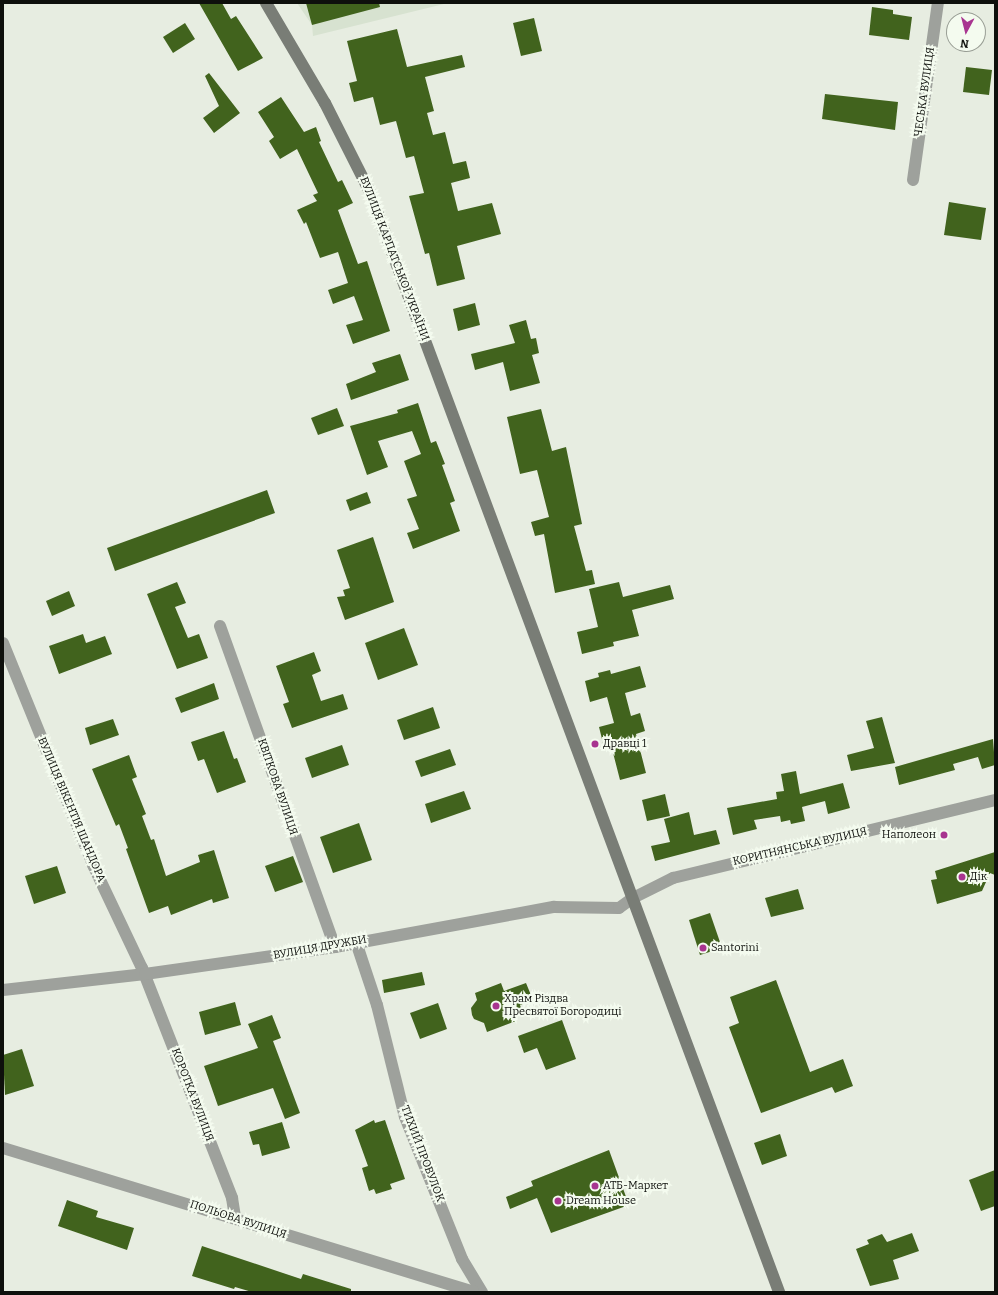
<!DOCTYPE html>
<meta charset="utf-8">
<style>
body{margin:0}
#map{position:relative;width:998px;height:1295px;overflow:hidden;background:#e7ede1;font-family:Bitter,serif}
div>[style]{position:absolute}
.built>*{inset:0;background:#d7e2d0}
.building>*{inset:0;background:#41631d}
.minor>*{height:12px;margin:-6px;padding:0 6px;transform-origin:6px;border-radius:6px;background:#9ea19c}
.tertiary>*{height:12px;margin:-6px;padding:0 6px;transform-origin:6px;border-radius:6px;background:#9ea19c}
.secondary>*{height:12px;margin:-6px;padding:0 6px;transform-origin:6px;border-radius:6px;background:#797d76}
.dots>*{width:11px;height:11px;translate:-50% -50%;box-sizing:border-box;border:2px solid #f4fbef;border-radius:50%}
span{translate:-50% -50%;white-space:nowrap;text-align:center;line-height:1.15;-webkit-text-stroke:4px #f4fbef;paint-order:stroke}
.street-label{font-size:11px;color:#0e100c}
.poi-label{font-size:11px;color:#0e100c}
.left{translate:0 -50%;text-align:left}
.right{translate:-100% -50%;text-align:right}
.frame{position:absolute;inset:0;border:4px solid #0e100c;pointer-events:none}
.north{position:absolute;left:946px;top:12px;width:40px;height:40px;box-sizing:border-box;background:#f4fbef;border:1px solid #989d94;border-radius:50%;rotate:187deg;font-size:11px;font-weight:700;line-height:16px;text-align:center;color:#0e100c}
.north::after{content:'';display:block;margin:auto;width:14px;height:18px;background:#a83590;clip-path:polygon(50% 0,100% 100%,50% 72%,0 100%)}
</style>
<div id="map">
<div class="built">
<div style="clip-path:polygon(297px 3px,448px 3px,313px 36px,312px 25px)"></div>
</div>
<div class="building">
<div style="clip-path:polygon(199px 3px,222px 3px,231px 19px,236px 16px,263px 58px,238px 71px)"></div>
<div style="clip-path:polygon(306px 3px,379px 3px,380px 7px,312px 25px)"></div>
<div style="clip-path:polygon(872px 7px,893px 10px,893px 14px,912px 17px,909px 40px,869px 35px)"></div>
<div style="clip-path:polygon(534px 18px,542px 51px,521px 56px,513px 23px)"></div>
<div style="clip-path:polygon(185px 23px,195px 39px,173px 53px,163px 37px)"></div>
<div style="clip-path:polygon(397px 29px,407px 67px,462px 55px,465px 67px,425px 77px,434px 111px,427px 113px,433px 135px,445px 132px,453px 164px,466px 161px,470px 178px,451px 183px,458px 211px,492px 203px,501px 234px,457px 246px,465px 279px,437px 286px,429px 253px,425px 254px,409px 196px,424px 193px,414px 156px,406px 158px,396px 121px,380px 125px,373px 97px,354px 102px,349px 83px,357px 81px,347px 41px)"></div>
<div style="clip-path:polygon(966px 67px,992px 70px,989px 95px,963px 92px)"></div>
<div style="clip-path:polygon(209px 73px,240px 113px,214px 133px,203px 118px,219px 106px,205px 76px)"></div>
<div style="clip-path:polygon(825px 94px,898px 102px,895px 130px,822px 119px)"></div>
<div style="clip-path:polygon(281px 97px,304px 132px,316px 127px,321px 141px,319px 142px,338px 182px,342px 180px,353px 203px,338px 210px,358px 264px,367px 261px,390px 331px,353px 344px,346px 325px,363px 320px,354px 296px,333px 304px,328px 290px,348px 283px,338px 252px,320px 258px,306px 222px,304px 224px,297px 210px,317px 201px,313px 195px,318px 193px,297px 149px,280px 159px,269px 141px,274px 137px,258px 112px)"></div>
<div style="clip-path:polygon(949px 202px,986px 208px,981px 240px,944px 235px)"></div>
<div style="clip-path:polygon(475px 303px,480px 325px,458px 331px,453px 309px)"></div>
<div style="clip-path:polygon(526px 320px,531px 339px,536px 338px,539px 353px,532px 355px,540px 383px,510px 391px,503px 362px,475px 370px,471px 354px,515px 343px,509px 325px)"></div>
<div style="clip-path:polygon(400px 354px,409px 380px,351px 400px,346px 384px,376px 372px,372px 363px)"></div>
<div style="clip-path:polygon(418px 403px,431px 443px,436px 441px,445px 464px,442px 465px,455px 501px,450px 503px,460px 531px,413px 549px,407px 533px,419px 529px,407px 499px,417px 496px,404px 461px,421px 454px,412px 431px,378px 441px,388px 467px,367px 475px,350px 426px,398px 413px,397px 410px)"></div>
<div style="clip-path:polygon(337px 408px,344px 426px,318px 435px,311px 418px)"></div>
<div style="clip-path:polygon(541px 409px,552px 451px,566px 447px,582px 524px,574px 526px,586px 571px,592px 570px,595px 584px,555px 593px,544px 534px,535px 536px,531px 522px,549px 517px,537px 470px,520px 474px,507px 417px)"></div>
<div style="clip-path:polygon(267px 490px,275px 513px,115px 571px,107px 548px)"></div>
<div style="clip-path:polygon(367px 492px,371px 503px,350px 511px,346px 500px)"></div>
<div style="clip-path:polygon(373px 537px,394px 602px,345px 620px,337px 597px,345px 596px,343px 590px,350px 588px,337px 550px)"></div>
<div style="clip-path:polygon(177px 582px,186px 603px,175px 607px,188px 638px,199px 634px,208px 658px,177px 669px,147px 594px)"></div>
<div style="clip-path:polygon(619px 582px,623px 597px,670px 585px,674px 599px,632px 610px,639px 636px,613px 642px,614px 646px,582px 654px,577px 632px,598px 627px,589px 589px)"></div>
<div style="clip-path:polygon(69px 591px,75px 606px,52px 616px,46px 601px)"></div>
<div style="clip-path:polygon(404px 628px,418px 665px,378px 680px,365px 643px)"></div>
<div style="clip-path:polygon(83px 634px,86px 643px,105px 636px,112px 654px,59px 674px,49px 646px)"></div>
<div style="clip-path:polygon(314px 652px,321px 671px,312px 675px,321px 701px,343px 694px,348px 709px,292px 728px,283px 704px,289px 702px,276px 666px)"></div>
<div style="clip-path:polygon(640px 666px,646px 687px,625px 693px,631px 716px,640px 713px,645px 731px,636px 734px,646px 773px,620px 780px,610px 741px,603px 743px,599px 727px,614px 723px,607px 697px,590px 702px,585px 681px,599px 677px,598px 673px,610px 670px,611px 674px)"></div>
<div style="clip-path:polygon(214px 683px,219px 699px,181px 713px,175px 698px)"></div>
<div style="clip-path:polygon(433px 707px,440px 728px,404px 740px,397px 720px)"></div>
<div style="clip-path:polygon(882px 717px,895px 763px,851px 771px,847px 755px,874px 748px,866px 721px)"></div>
<div style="clip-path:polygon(113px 719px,119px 735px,90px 745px,85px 728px)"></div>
<div style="clip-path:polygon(224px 731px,234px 759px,237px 758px,246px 782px,217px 793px,204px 759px,198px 761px,191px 742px)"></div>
<div style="clip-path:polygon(993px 739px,995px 765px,982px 769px,978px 757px,953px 764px,955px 770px,899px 785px,895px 767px)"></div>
<div style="clip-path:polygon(342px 745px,349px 765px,312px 778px,305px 758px)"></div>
<div style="clip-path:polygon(450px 749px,456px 765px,421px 777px,415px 761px)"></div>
<div style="clip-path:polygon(129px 755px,137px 777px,132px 779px,146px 814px,142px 816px,151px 840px,154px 839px,166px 876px,200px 862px,198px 855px,214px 850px,229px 898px,213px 903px,212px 899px,171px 915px,168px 906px,149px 913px,126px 849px,128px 848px,119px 824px,116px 826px,92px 769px)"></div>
<div style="clip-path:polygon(796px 771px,800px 794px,843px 783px,850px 808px,828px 814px,825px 801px,802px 807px,805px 821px,791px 824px,790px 820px,781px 822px,780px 816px,754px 820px,757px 829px,733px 835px,727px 808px,777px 799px,776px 792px,784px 791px,781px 774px)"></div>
<div style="clip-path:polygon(464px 791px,471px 809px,431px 823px,425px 804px)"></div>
<div style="clip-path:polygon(665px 794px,670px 816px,647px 821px,642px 800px)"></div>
<div style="clip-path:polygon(689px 812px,694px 835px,716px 830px,720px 844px,655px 861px,651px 846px,670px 842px,664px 819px)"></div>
<div style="clip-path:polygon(359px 823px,372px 860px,333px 873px,320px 837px)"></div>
<div style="clip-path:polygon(995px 852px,995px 875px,990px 873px,982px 891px,937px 904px,931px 880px,937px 879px,935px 871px)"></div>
<div style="clip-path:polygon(293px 856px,303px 882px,275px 892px,265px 866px)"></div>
<div style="clip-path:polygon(57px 866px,66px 893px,34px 904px,25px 876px)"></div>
<div style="clip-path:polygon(798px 889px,804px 909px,771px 917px,765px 898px)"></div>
<div style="clip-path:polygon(710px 913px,722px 948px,700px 955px,689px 920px)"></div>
<div style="clip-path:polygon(422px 972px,425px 985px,384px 993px,382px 980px)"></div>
<div style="clip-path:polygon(776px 980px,810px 1072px,843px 1059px,853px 1086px,835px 1093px,832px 1087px,761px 1113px,729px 1027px,739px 1023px,730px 997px)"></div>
<div style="clip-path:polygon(501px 983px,504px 991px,526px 983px,533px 1000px,520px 1005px,521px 1008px,513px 1011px,516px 1021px,487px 1032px,484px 1023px,474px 1019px,472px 1015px,471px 1008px,477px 1000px,475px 993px)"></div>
<div style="clip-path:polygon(235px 1002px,241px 1025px,205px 1035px,199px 1012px)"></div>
<div style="clip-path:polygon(438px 1003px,447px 1029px,420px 1039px,410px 1013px)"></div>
<div style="clip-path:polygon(272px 1015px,281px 1038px,273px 1041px,300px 1113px,285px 1119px,273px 1088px,218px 1106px,204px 1066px,258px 1048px,248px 1024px)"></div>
<div style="clip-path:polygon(562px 1020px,576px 1059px,546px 1070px,537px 1048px,524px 1053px,518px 1036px)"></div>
<div style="clip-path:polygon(22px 1049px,34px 1086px,5px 1095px,3px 1055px)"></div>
<div style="clip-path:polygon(374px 1120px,375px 1123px,385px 1120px,405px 1179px,390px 1184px,392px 1189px,376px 1194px,374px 1189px,369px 1191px,362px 1168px,368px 1166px,355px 1130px)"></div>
<div style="clip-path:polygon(282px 1122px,290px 1148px,262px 1156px,259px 1144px,253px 1145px,249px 1132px)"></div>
<div style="clip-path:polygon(780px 1134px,787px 1156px,762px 1165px,754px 1143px)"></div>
<div style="clip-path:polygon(609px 1150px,629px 1205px,551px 1233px,537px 1198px,510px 1209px,506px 1197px,533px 1186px,531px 1181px)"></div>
<div style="clip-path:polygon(995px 1170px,995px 1206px,981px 1211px,969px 1180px)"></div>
<div style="clip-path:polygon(67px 1200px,98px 1211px,96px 1217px,134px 1228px,127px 1250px,58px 1226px)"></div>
<div style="clip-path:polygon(912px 1233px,919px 1251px,893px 1260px,899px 1279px,870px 1286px,856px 1249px,869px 1244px,867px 1240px,882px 1234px,887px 1242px)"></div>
<div style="clip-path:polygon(202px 1246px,301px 1279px,303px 1274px,351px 1289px,351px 1292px,252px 1292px,235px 1287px,234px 1289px,192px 1276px)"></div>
</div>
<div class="minor">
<div style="left:913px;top:180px;width:179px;rotate:-82deg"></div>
<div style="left:220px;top:626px;width:341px;rotate:70.3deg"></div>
<div style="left:3px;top:643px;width:240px;rotate:67.9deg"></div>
<div style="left:93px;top:865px;width:114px;rotate:64.6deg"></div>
<div style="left:142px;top:968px;width:247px;rotate:68.6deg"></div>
<div style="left:232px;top:1198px;width:20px;rotate:81deg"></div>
<div style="left:356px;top:942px;width:66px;rotate:71.6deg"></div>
<div style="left:377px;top:1005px;width:115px;rotate:76deg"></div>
<div style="left:405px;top:1117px;width:153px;rotate:68.1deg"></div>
<div style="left:462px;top:1259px;width:39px;rotate:59deg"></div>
<div style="left:3px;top:990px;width:143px;rotate:-6.4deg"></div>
<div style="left:145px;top:974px;width:192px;rotate:-8.1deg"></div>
<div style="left:335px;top:947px;width:223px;rotate:-10.4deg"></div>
<div style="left:554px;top:907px;width:65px;rotate:0.9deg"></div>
<div style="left:619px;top:908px;width:17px;rotate:-36deg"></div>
<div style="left:3px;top:1148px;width:492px;rotate:17deg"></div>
</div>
<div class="tertiary">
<div style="left:633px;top:898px;width:45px;rotate:-26.6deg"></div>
<div style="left:673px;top:878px;width:331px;rotate:-13.6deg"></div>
</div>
<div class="secondary">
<div style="left:266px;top:3px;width:116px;rotate:59.5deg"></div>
<div style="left:325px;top:103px;width:97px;rotate:63.2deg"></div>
<div style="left:369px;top:190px;width:1176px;rotate:69.59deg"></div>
</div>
<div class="dots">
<div style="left:595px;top:744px;background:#a83590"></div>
<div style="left:944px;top:835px;background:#a83590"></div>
<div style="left:962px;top:877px;background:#a83590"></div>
<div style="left:703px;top:948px;background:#a83590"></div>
<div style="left:496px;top:1006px;background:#a83590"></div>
<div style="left:595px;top:1186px;background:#a83590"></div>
<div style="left:558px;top:1201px;background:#a83590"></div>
</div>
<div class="street-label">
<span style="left:925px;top:92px;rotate:-82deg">ЧЕСЬКА ВУЛИЦЯ</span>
<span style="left:394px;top:259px;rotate:69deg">ВУЛИЦЯ КАРПАТСЬКОЇ УКРАЇНИ</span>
<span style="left:277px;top:787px;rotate:71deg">КВІТКОВА ВУЛИЦЯ</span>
<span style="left:71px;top:810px;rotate:67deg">ВУЛИЦЯ ВІКЕНТІЯ ШАНДОРА</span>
<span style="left:800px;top:847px;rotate:-13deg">КОРИТНЯНСЬКА ВУЛИЦЯ</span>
<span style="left:320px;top:948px;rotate:-10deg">ВУЛИЦЯ ДРУЖБИ</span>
<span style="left:192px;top:1095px;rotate:69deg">КОРОТКА ВУЛИЦЯ</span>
<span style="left:422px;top:1154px;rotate:69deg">ТИХИЙ ПРОВУЛОК</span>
<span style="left:238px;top:1220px;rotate:18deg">ПОЛЬОВА ВУЛИЦЯ</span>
</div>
<div class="poi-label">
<span class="left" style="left:603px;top:744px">Дравці 1</span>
<span class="right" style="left:936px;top:835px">Наполеон</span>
<span class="left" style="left:970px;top:877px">Дік</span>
<span class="left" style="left:711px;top:948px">Santorini</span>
<span class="left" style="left:504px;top:1006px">Храм Різдва<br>Пресвятої Богородиці</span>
<span class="left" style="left:603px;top:1186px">АТБ-Маркет</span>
<span class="left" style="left:566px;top:1201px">Dream House</span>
</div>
<div class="frame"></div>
<div class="north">N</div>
</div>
